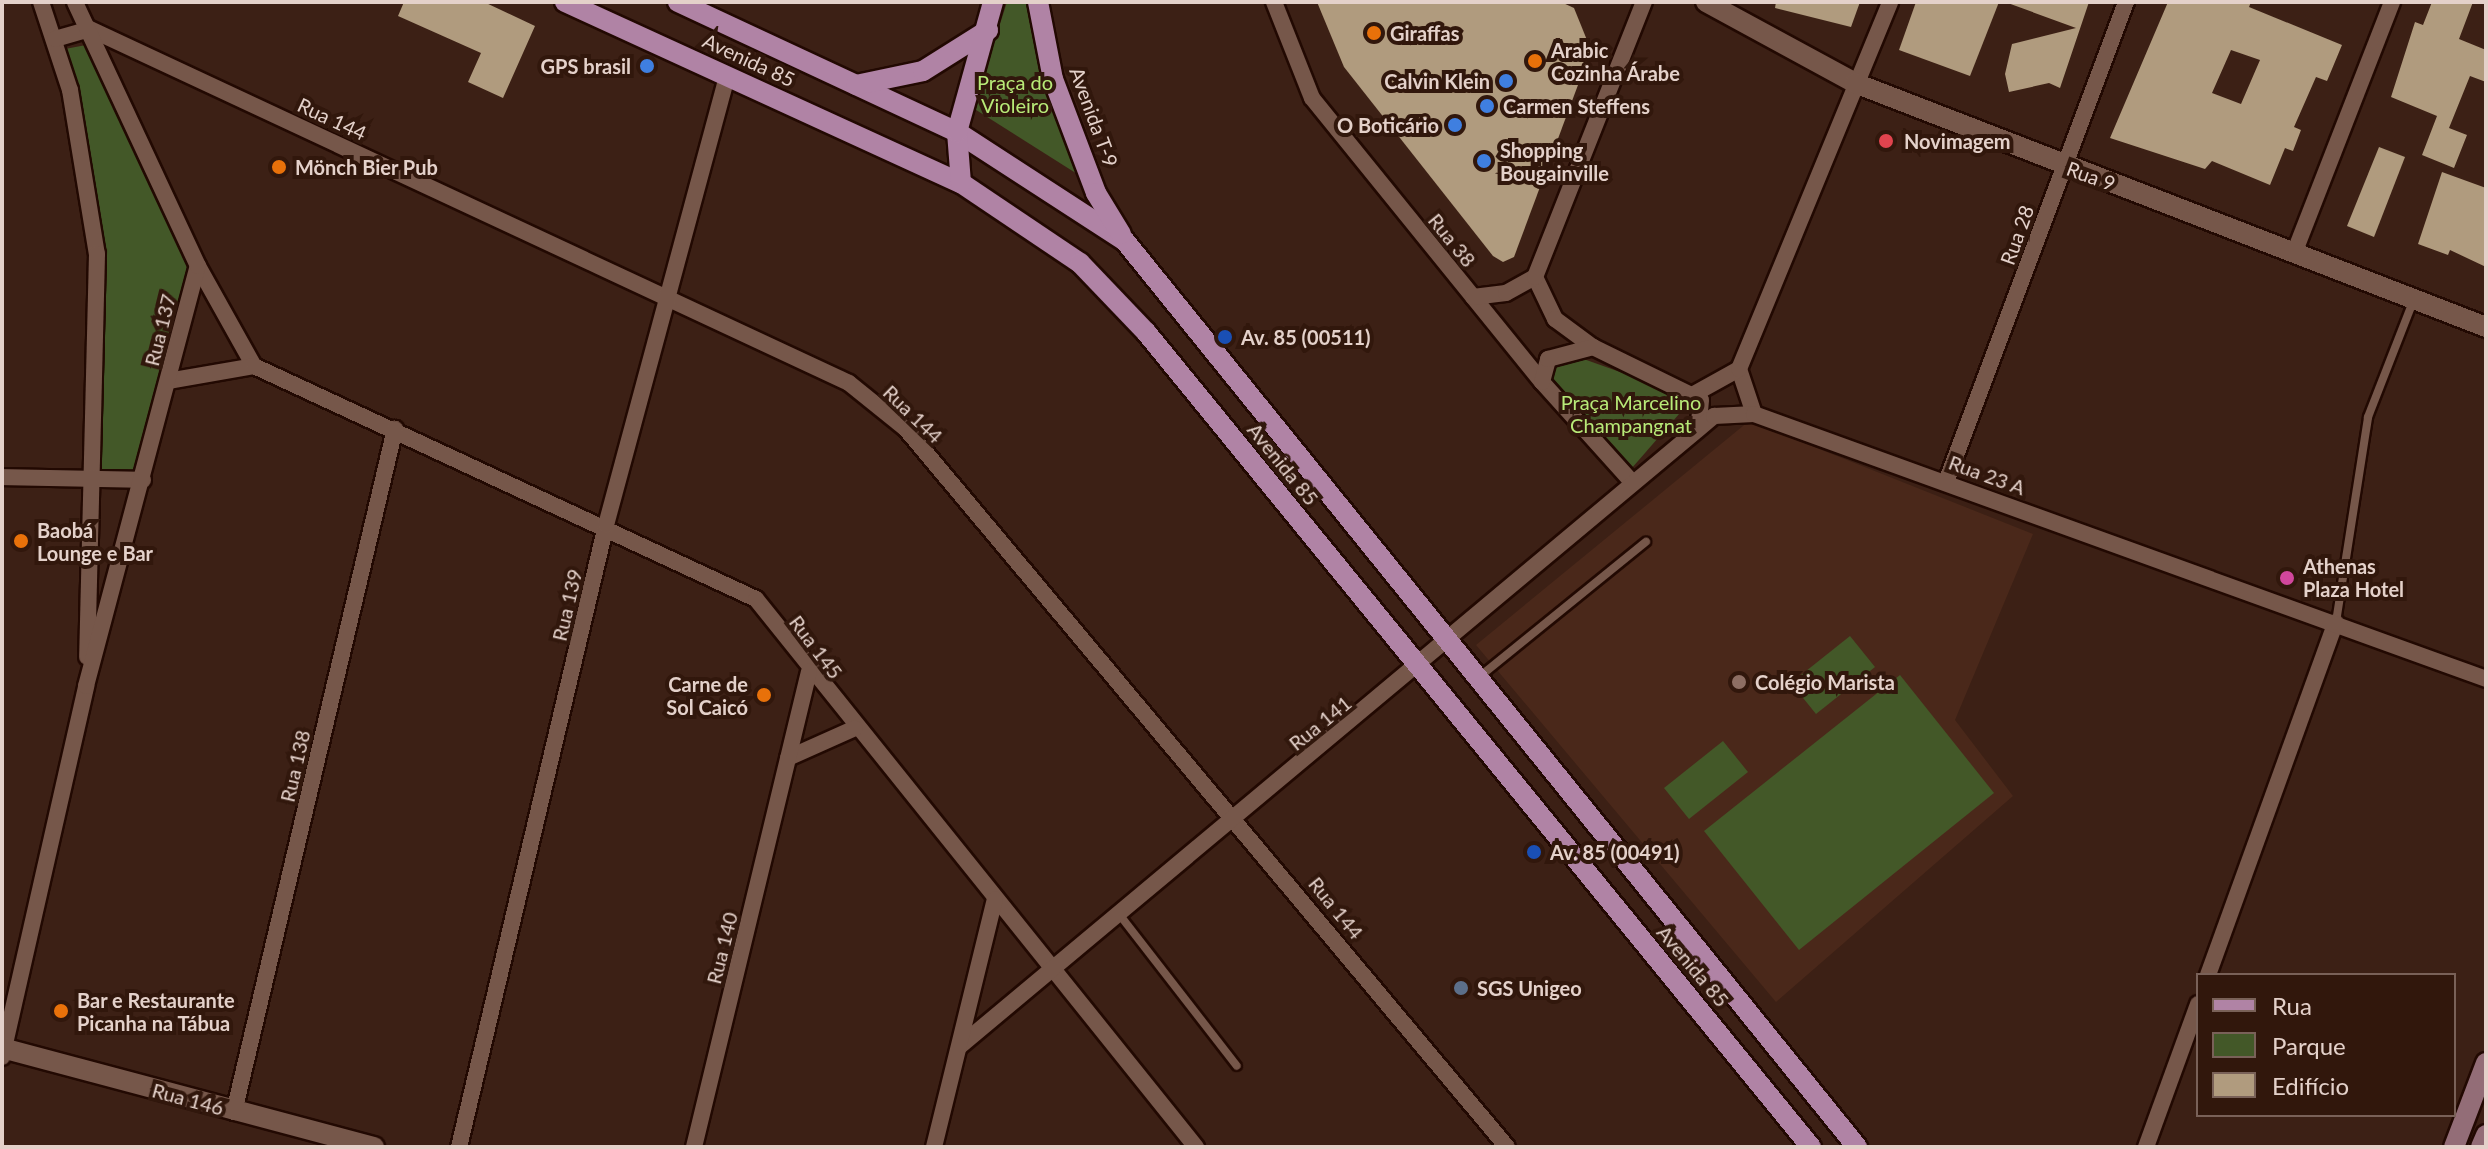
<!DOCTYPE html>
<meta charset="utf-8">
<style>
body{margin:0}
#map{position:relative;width:2488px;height:1149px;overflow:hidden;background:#3c2015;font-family:Lato,sans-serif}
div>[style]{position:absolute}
.built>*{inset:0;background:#4a281a}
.green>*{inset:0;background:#435828}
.building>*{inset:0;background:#b09b7e}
.roads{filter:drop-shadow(2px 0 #220902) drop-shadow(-2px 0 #220902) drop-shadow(0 2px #220902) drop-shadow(0 -2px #220902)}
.service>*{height:8px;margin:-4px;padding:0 4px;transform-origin:4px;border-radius:4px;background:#76574a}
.minor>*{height:16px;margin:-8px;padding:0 8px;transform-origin:8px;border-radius:8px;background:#76574a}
.tertiary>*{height:20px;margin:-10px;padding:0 10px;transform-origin:10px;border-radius:10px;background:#76574a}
.secondary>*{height:20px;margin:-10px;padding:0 10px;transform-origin:10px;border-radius:10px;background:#936d77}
.primary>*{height:20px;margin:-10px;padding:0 10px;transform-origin:10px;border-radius:10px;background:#b083a5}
.dots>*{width:22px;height:22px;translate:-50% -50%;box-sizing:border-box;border:4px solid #31170c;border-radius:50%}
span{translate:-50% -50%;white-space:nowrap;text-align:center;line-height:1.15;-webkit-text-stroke:8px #31170c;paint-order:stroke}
.poi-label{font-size:20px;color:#e4d1ca;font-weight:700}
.left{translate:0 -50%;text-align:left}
.right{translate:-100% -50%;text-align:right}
.street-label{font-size:20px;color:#e4d1ca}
.park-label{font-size:20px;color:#b8ea78}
.frame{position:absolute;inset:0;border:4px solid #e4d1ca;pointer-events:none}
.legend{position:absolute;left:2196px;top:973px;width:260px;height:144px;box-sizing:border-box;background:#31170c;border:2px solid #796158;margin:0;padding:10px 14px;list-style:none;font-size:24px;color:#e4d1ca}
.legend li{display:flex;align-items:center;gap:16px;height:40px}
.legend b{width:40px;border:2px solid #796158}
</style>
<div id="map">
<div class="built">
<div style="clip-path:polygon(1749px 421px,2033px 534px,1955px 720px,2013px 796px,1776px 1002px,1476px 645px)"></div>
</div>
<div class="green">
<div style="clip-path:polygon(1007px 2px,1029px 2px,1082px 177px,973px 108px)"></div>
<div style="clip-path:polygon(86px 45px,193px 265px,138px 479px,101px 470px,105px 246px,65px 49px)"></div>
<div style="clip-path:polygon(1578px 357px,1693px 398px,1631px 469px,1549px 374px,1554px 361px)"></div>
<div style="clip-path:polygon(1850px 636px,1875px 667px,1816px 714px,1791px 683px)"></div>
<div style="clip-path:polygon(1900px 675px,1994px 793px,1799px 950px,1704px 831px)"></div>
<div style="clip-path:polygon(1723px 741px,1748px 772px,1689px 819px,1664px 788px)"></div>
</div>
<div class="building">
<div style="clip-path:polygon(404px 2px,484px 2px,535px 26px,503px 98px,468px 82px,481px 53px,398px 16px)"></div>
<div style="clip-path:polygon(1317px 2px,1561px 2px,1574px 8px,1591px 50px,1514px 257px,1503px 262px,1493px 256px,1344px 67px)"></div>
<div style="clip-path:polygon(1776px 2px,1860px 2px,1851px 27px,1775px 8px)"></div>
<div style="clip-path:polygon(1916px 2px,1999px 2px,1970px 76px,1899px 50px)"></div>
<div style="clip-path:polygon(2005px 2px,2089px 2px,2060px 88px,2049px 83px,2009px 92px,2005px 74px,2012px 44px,2076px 28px)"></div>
<div style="clip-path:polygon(evenodd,2168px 2px,2251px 2px,2249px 7px,2342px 45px,2327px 81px,2316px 77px,2294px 127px,2301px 130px,2293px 151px,2285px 148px,2270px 185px,2212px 161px,2205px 169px,2110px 138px,2168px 2px,2231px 50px,2260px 60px,2241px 104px,2212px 93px,2231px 50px)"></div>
<div style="clip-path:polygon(2432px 2px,2473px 2px,2459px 39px,2486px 50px,2486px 82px,2470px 76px,2449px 128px,2467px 135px,2454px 168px,2422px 155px,2437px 116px,2391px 97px,2415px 22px,2423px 25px)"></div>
<div style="clip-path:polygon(2379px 147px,2405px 157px,2374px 237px,2347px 226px)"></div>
<div style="clip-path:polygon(2442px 172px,2486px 188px,2486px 267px,2450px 250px,2448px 255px,2418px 244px)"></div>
</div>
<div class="roads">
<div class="service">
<div style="left:2336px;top:622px;width:207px;rotate:-81.1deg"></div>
<div style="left:2368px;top:417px;width:127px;rotate:-68.7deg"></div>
<div style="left:1479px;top:677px;width:215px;rotate:-39deg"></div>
<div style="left:1119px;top:914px;width:192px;rotate:52.2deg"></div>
</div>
<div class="minor">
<div style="left:41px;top:2px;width:93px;rotate:71.8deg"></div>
<div style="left:70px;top:90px;width:166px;rotate:80.7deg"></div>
<div style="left:97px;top:254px;width:403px;rotate:91.4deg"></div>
<div style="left:1274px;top:2px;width:103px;rotate:68.4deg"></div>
<div style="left:1312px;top:98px;width:365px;rotate:51deg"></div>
<div style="left:1542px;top:382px;width:135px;rotate:48deg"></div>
<div style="left:55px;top:39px;width:36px;rotate:-16deg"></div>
<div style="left:90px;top:29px;width:837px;rotate:25deg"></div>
<div style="left:849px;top:383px;width:73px;rotate:38.9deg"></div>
<div style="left:906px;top:429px;width:936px;rotate:50.07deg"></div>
<div style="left:2295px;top:251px;width:267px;rotate:-68.7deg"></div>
<div style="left:198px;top:266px;width:115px;rotate:60.8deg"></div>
<div style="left:1535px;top:277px;width:47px;rotate:64.5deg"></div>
<div style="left:1555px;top:319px;width:47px;rotate:36.4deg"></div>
<div style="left:1593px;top:347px;width:120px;rotate:26.1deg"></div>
<div style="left:1701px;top:400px;width:25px;rotate:95deg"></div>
<div style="left:1473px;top:297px;width:33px;rotate:-7deg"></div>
<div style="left:1506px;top:293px;width:33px;rotate:-29deg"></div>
<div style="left:1535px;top:277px;width:296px;rotate:-68.4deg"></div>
<div style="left:1739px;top:369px;width:47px;rotate:71.6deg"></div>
<div style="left:168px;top:381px;width:87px;rotate:-9.9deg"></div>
<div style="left:254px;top:366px;width:553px;rotate:24.9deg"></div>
<div style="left:756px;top:599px;width:703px;rotate:51.24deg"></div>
<div style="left:1542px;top:382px;width:24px;rotate:-75deg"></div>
<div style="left:1548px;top:359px;width:47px;rotate:-14.9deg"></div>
<div style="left:1694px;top:394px;width:51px;rotate:-29.1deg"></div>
<div style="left:1739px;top:369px;width:397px;rotate:-67.6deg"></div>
<div style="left:2px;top:477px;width:141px;rotate:1.2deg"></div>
<div style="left:1946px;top:482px;width:513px;rotate:-69.44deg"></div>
<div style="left:788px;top:758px;width:73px;rotate:-24.1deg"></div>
<div style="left:2208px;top:975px;width:375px;rotate:-70.1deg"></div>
<div style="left:960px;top:1046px;width:983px;rotate:-39.88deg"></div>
<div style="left:1714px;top:416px;width:40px;rotate:-2.9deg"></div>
<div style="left:1754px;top:414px;width:778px;rotate:19.9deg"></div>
<div style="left:2px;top:1057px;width:380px;rotate:-77.2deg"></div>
<div style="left:86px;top:686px;width:435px;rotate:-75.1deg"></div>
<div style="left:198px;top:266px;width:291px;rotate:-115deg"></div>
<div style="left:234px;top:1112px;width:702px;rotate:-76.74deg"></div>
<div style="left:459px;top:1147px;width:639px;rotate:-76.7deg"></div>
<div style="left:606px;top:525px;width:464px;rotate:-74.9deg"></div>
<div style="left:694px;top:1147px;width:489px;rotate:-76.4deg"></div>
<div style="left:934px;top:1147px;width:255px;rotate:-76.2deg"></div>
<div style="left:2146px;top:1147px;width:152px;rotate:-70deg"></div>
</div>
<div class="tertiary">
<div style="left:1706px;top:2px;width:170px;rotate:28.5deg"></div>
<div style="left:1855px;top:83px;width:677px;rotate:21.14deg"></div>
<div style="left:2px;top:1048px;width:385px;rotate:14.9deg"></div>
</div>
<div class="secondary">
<div style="left:2454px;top:1147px;width:90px;rotate:-69.1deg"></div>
<div style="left:2481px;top:1147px;width:13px;rotate:-67deg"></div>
</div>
<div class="primary">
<div style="left:565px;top:2px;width:435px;rotate:24.6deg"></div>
<div style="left:961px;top:183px;width:143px;rotate:33.9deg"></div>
<div style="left:1080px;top:263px;width:95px;rotate:46.3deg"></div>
<div style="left:1146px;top:332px;width:1052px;rotate:50.79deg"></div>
<div style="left:678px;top:2px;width:308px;rotate:25deg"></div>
<div style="left:957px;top:132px;width:200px;rotate:33deg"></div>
<div style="left:1125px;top:241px;width:1165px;rotate:51.06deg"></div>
<div style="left:1038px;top:2px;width:78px;rotate:79deg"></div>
<div style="left:1053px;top:79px;width:122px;rotate:69.3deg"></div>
<div style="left:1096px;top:193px;width:48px;rotate:58.6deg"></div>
<div style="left:856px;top:85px;width:68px;rotate:-11.8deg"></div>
<div style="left:923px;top:71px;width:77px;rotate:-32.2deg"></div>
<div style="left:961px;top:183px;width:51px;rotate:-94.5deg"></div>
<div style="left:957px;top:132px;width:135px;rotate:-74.5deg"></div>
</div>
</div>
<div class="dots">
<div style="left:1374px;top:33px;background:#e8710a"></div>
<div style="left:1535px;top:61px;background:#e8710a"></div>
<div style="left:647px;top:66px;background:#3f7fe0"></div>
<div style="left:1506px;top:81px;background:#3f7fe0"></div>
<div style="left:1487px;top:106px;background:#3f7fe0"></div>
<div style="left:1455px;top:125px;background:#3f7fe0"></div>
<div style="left:1886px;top:141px;background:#e0444e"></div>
<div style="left:1484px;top:161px;background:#3f7fe0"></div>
<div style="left:279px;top:167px;background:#e8710a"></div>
<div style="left:1225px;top:337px;background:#1a4fb4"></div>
<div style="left:21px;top:541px;background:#e8710a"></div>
<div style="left:2287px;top:578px;background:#d1479c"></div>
<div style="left:1739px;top:682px;background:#8d6e63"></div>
<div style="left:764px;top:695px;background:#e8710a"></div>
<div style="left:1534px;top:852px;background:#1a4fb4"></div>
<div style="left:1461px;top:988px;background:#5c6f8a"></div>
<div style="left:61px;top:1011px;background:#e8710a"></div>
</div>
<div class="poi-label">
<span class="left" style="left:1390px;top:33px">Giraffas</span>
<span class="left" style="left:1551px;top:62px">Arabic<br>Cozinha Árabe</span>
<span class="right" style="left:631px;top:66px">GPS brasil</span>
<span class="right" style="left:1490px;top:81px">Calvin Klein</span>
<span class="left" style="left:1503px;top:106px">Carmen Steffens</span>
<span class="right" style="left:1439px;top:125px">O Boticário</span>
<span class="left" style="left:1904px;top:141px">Novimagem</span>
<span class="left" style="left:1500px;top:162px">Shopping<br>Bougainville</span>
<span class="left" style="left:295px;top:167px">Mönch Bier Pub</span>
<span class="left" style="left:1241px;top:337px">Av. 85 (00511)</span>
<span class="left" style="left:37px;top:542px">Baobá<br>Lounge e Bar</span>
<span class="left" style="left:2303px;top:578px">Athenas<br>Plaza Hotel</span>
<span class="left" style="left:1755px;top:682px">Colégio Marista</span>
<span class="right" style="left:748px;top:696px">Carne de<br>Sol Caicó</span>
<span class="left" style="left:1550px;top:852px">Av. 85 (00491)</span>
<span class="left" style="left:1477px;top:988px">SGS Unigeo</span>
<span class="left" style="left:77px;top:1012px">Bar e Restaurante<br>Picanha na Tábua</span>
</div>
<div class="street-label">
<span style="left:749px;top:60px;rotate:25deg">Avenida 85</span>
<span style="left:1094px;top:117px;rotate:70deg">Avenida T-9</span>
<span style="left:332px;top:119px;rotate:25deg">Rua 144</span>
<span style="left:2091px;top:176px;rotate:20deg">Rua 9</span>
<span style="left:2017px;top:235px;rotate:-70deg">Rua 28</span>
<span style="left:1452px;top:240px;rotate:51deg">Rua 38</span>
<span style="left:160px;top:330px;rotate:-76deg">Rua 137</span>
<span style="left:913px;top:414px;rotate:44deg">Rua 144</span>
<span style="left:1283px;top:464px;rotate:51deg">Avenida 85</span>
<span style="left:1987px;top:475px;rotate:20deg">Rua 23 A</span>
<span style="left:567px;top:605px;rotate:-77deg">Rua 139</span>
<span style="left:816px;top:647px;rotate:53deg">Rua 145</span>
<span style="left:1320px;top:723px;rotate:-39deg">Rua 141</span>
<span style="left:295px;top:766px;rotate:-77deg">Rua 138</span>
<span style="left:1336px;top:908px;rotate:51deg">Rua 144</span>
<span style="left:722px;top:948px;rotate:-76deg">Rua 140</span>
<span style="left:1693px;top:966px;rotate:50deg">Avenida 85</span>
<span style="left:188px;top:1099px;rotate:15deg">Rua 146</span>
</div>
<div class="park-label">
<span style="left:1015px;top:94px">Praça do<br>Violeiro</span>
<span style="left:1631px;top:414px">Praça Marcelino<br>Champangnat</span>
</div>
<div class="frame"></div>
<ul class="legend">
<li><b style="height:10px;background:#b083a5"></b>Rua</li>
<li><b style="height:22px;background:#435828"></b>Parque</li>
<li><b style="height:22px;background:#b09b7e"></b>Edifício</li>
</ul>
</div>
